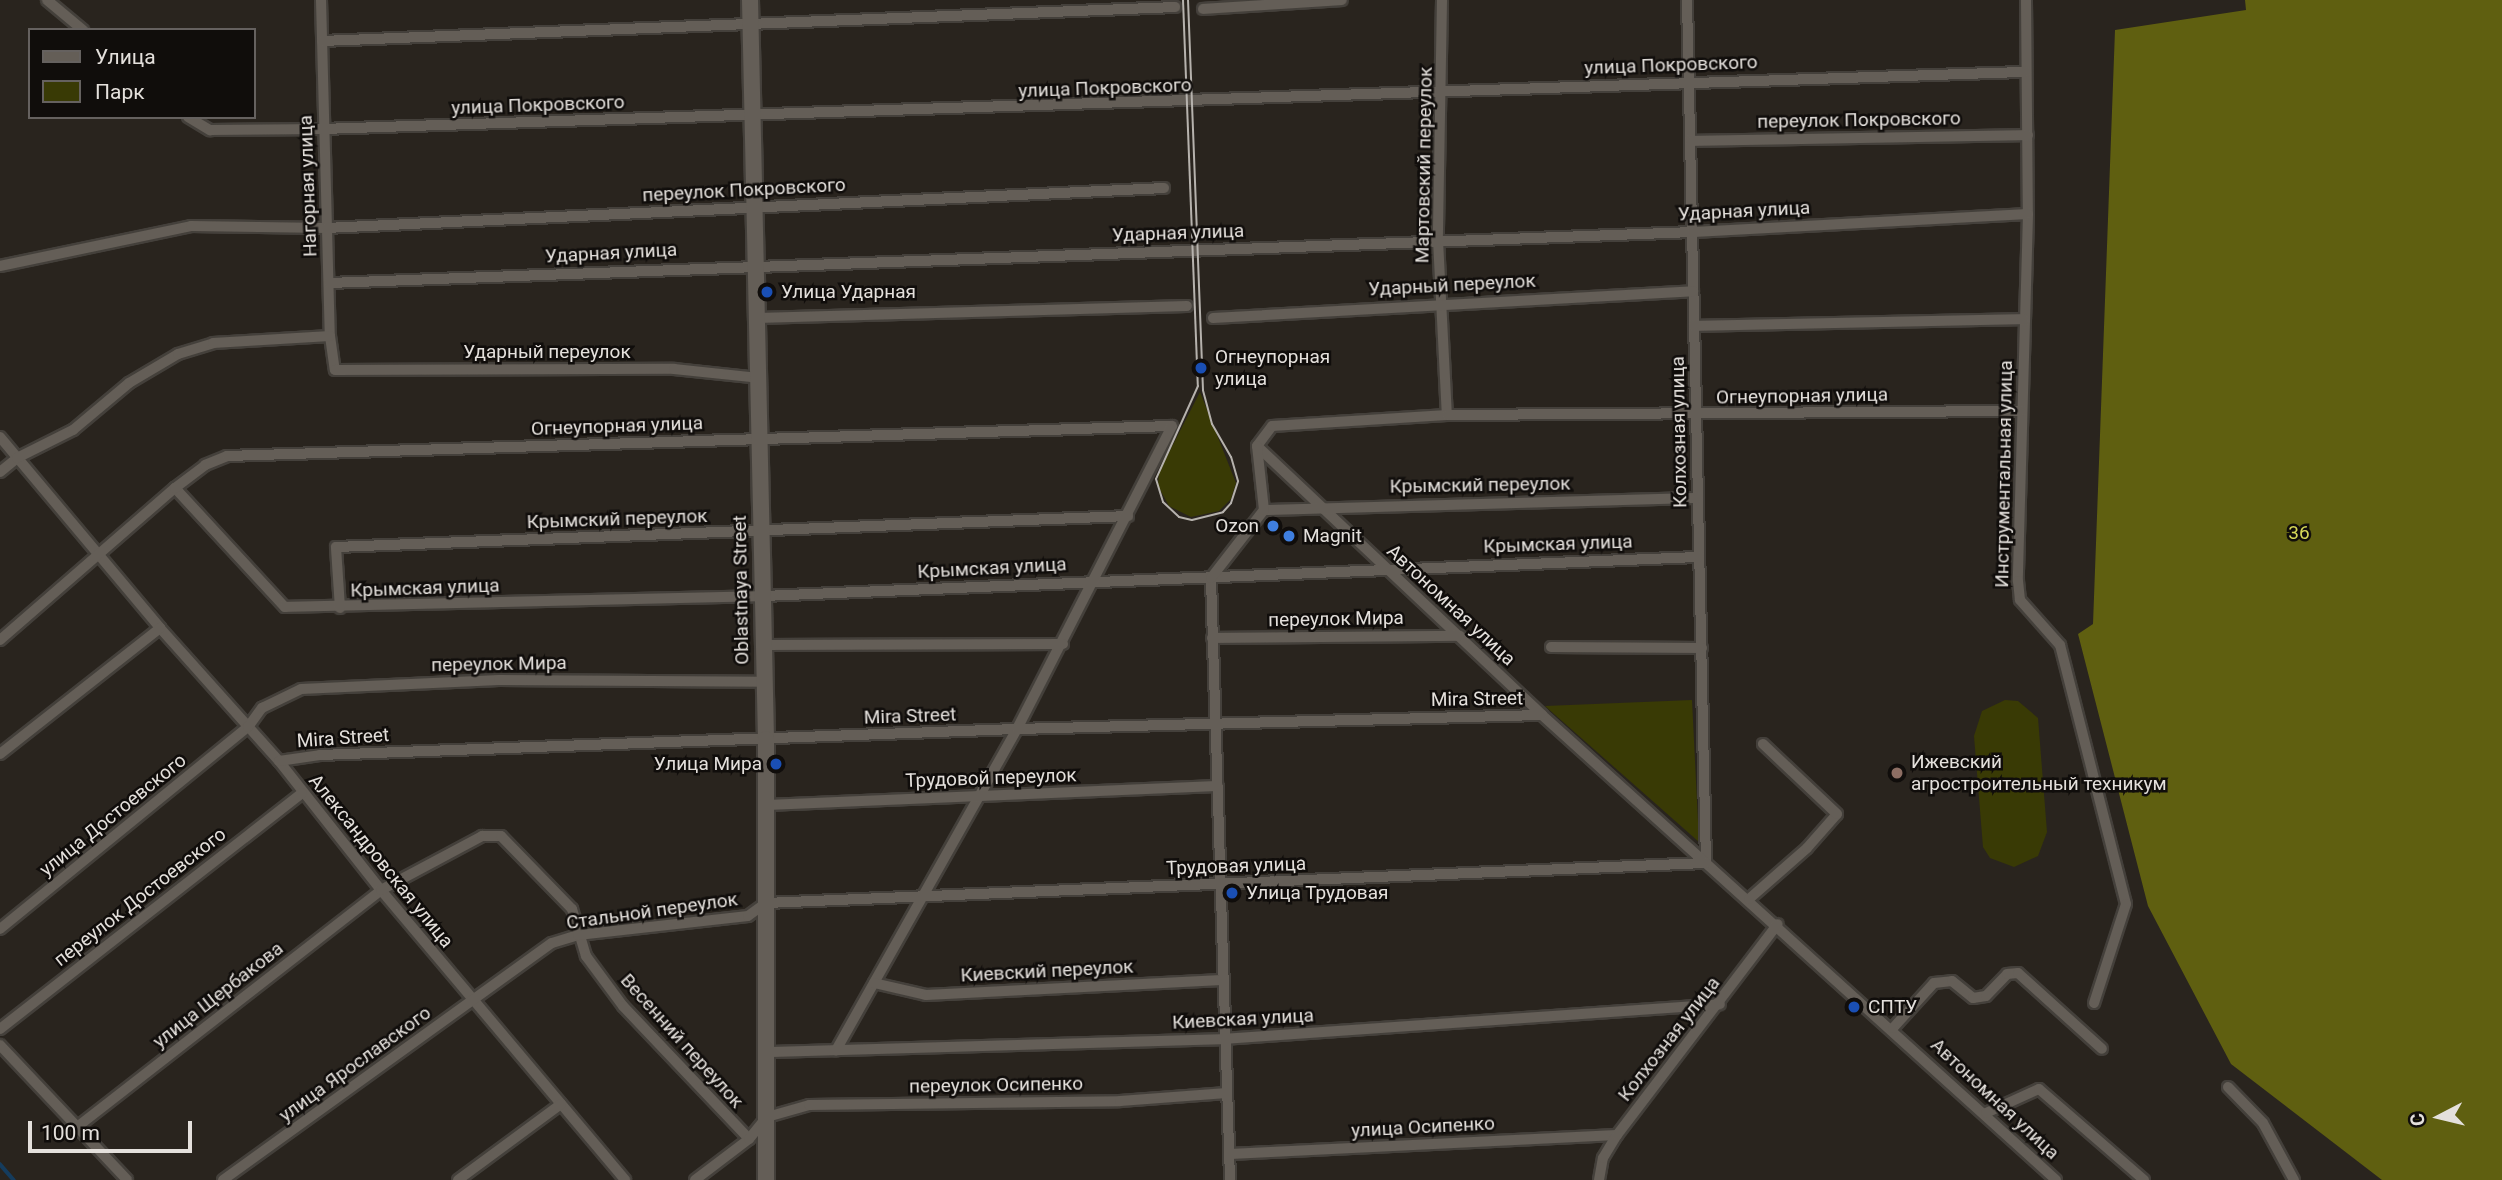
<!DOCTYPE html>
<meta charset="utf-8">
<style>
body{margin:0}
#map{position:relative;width:2502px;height:1180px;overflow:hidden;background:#29241e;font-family:Roboto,sans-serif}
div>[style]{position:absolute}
.green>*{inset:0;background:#393a05}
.forest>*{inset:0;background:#5f5f10}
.stream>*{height:3.5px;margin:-1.75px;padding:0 1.75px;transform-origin:1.75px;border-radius:1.75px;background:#153c5d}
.roads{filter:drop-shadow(2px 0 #44403b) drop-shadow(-2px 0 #44403b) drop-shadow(0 2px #44403b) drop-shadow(0 -2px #44403b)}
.minor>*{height:10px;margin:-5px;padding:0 5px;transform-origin:5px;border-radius:5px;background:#645e57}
.secondary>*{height:16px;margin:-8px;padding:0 8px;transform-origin:8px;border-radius:8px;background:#645e57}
.tram>*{height:2px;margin:-1px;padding:0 1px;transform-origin:1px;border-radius:1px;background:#b6b2ad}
.dots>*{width:19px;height:19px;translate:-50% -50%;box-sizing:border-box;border:4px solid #100d0b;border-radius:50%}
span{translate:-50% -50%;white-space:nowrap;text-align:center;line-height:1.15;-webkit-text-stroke:5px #100d0b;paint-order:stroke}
.street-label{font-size:19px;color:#e4e0dc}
.poi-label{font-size:19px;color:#e4e0dc}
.left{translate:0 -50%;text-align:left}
.right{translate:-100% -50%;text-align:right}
.park-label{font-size:19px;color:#d6d858}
.legend{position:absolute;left:28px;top:28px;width:228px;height:91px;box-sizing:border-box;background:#100d0b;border:2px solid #65615f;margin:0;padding:9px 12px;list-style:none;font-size:21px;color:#e4e0dc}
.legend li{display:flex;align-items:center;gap:14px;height:35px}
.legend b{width:35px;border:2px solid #65615f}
.north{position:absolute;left:2404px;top:1082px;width:70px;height:70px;-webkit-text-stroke:5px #100d0b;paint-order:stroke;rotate:263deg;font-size:19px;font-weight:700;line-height:28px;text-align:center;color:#e4e0dc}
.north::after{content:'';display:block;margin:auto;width:24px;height:32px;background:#e4e0dc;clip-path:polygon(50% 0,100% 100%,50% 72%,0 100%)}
.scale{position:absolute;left:28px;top:1121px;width:164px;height:32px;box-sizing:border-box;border:4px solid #e4e0dc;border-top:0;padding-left:9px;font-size:21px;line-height:24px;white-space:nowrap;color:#e4e0dc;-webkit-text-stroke:5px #100d0b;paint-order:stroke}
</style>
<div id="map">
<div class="green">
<div style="clip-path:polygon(1200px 392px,1236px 483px,1231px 499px,1219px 511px,1191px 517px,1169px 506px,1158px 486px,1159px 472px)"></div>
<div style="clip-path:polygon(1692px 700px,1699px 842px,1545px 706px)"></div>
<div style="clip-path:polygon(2005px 700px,2018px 701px,2038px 718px,2047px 832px,2038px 856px,2014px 867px,1990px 858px,1983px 847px,1974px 736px,1982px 711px)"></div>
</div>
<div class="forest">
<div style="clip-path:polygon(2245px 0,2502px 0,2502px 1180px,2382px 1180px,2231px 1064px,2148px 906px,2078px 634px,2093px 624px,2115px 30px,2246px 10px)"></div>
</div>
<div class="stream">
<div style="left:0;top:1164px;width:21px;rotate:49deg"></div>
</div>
<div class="roads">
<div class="minor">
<div style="left:47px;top:0;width:47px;rotate:39.8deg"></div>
<div style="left:321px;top:0;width:336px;rotate:88.5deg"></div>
<div style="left:330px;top:336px;width:34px;rotate:82deg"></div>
<div style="left:335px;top:370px;width:339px;rotate:-0.2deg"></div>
<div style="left:674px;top:369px;width:85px;rotate:6deg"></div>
<div style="left:1442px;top:0;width:240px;rotate:91deg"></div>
<div style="left:1438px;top:240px;width:175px;rotate:87.1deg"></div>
<div style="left:1687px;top:0;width:863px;rotate:88.74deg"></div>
<div style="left:2026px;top:0;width:214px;rotate:89.5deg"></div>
<div style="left:2028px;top:214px;width:367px;rotate:91.6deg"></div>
<div style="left:2018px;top:581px;width:19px;rotate:84deg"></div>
<div style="left:2020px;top:600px;width:60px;rotate:48.4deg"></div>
<div style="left:2060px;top:645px;width:267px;rotate:75.7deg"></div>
<div style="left:2126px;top:904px;width:104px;rotate:107.9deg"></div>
<div style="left:1203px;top:9px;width:139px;rotate:-3.7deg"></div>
<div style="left:322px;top:41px;width:854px;rotate:-2.28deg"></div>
<div style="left:188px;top:117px;width:26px;rotate:31deg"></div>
<div style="left:210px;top:130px;width:112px;rotate:-0.5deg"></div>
<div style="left:322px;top:129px;width:1705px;rotate:-1.92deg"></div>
<div style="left:1691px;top:141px;width:337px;rotate:-1deg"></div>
<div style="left:0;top:266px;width:195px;rotate:-11.8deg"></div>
<div style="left:191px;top:226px;width:135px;rotate:0.8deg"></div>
<div style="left:326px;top:228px;width:839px;rotate:-2.73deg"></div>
<div style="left:329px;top:283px;width:1366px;rotate:-2.14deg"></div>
<div style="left:1694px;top:232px;width:334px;rotate:-3.1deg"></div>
<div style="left:757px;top:318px;width:430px;rotate:-1.6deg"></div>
<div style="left:1213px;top:318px;width:481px;rotate:-3.2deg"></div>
<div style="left:1694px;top:326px;width:330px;rotate:-1.2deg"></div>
<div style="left:0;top:437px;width:249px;rotate:50deg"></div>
<div style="left:160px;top:628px;width:178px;rotate:48.2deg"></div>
<div style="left:279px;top:761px;width:164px;rotate:51.7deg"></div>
<div style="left:381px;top:890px;width:379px;rotate:49.9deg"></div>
<div style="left:1257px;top:446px;width:392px;rotate:43.3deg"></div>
<div style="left:1542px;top:715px;width:693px;rotate:42.13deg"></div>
<div style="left:1257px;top:446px;width:25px;rotate:-53deg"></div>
<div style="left:1272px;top:426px;width:175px;rotate:-3.6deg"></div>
<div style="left:1447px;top:415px;width:575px;rotate:-0.4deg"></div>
<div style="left:0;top:472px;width:22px;rotate:-39deg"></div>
<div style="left:17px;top:458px;width:63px;rotate:-26.6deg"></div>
<div style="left:73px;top:430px;width:73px;rotate:-40deg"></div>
<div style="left:129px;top:383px;width:57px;rotate:-30.6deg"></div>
<div style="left:178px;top:354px;width:37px;rotate:-17deg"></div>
<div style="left:213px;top:343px;width:117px;rotate:-3.4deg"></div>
<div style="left:175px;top:488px;width:162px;rotate:47.3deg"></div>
<div style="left:285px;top:607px;width:478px;rotate:-1.3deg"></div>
<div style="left:763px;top:596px;width:937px;rotate:-2.39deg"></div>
<div style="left:1264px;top:510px;width:434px;rotate:-1.6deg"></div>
<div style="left:340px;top:608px;width:61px;rotate:-93.8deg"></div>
<div style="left:336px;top:547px;width:793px;rotate:-2.24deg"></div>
<div style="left:1212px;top:638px;width:248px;rotate:-0.5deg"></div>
<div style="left:0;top:640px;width:232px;rotate:-41deg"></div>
<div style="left:175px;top:488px;width:38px;rotate:-37deg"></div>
<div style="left:205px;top:465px;width:24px;rotate:-22deg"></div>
<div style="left:227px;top:456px;width:945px;rotate:-1.82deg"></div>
<div style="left:1172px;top:426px;width:340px;rotate:117.1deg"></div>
<div style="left:1017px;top:729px;width:369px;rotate:119.4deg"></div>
<div style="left:764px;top:645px;width:299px;rotate:-0.2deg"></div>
<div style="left:1551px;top:647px;width:151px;rotate:0.4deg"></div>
<div style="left:0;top:754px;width:204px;rotate:-38.2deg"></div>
<div style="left:279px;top:761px;width:41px;rotate:-8.3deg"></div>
<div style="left:320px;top:755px;width:697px;rotate:-2.14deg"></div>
<div style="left:1017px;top:729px;width:525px;rotate:-1.53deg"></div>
<div style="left:766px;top:805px;width:452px;rotate:-2.4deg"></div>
<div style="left:1749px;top:899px;width:77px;rotate:-41.3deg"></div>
<div style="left:1807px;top:848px;width:45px;rotate:-48.6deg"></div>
<div style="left:1837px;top:814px;width:102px;rotate:-136.6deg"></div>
<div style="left:0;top:929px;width:320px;rotate:-39.2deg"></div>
<div style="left:248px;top:727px;width:24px;rotate:-54deg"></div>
<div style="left:262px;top:708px;width:43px;rotate:-26deg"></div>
<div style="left:301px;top:689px;width:198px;rotate:-2.6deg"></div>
<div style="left:499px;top:680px;width:265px;rotate:0.4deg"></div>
<div style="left:874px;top:983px;width:53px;rotate:13deg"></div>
<div style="left:926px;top:995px;width:296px;rotate:-2.9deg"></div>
<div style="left:1893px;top:1028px;width:61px;rotate:-47.7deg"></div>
<div style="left:1934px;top:983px;width:18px;rotate:-6deg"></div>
<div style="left:1952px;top:981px;width:27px;rotate:39deg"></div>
<div style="left:1973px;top:998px;width:13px;rotate:-9deg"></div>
<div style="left:1986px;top:996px;width:30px;rotate:-46deg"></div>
<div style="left:2007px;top:974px;width:11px;rotate:-5deg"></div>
<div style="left:2018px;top:973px;width:113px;rotate:42.1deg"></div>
<div style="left:0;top:1029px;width:383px;rotate:-38deg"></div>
<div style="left:0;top:1045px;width:185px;rotate:46.7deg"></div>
<div style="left:767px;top:1052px;width:457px;rotate:-1.6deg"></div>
<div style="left:1224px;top:1039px;width:497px;rotate:-4deg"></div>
<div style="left:2228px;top:1087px;width:50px;rotate:45.8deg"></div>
<div style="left:2263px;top:1123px;width:65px;rotate:61.5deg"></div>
<div style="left:1986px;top:1113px;width:58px;rotate:-24.4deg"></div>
<div style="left:2039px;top:1089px;width:139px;rotate:40.9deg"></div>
<div style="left:77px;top:1127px;width:385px;rotate:-37.9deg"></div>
<div style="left:381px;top:890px;width:115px;rotate:-28.1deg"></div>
<div style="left:482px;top:836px;width:19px"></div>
<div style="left:501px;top:836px;width:102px;rotate:45.8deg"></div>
<div style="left:572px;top:909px;width:49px;rotate:73.4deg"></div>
<div style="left:586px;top:956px;width:62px;rotate:53.5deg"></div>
<div style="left:623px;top:1006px;width:183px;rotate:46.5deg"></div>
<div style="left:1230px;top:1154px;width:387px;rotate:-2.8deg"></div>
<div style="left:223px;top:1180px;width:405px;rotate:-35.8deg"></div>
<div style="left:552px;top:943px;width:27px;rotate:-17deg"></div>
<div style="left:578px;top:935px;width:171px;rotate:-6.4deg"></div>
<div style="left:748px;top:916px;width:22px;rotate:-36deg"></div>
<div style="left:766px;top:903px;width:941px;rotate:-2.44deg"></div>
<div style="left:458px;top:1180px;width:128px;rotate:-36.4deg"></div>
<div style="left:695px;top:1180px;width:68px;rotate:-37.2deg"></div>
<div style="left:749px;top:1139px;width:28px;rotate:-51deg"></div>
<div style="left:767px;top:1117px;width:44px;rotate:-15.9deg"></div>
<div style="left:809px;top:1105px;width:311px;rotate:-0.7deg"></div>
<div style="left:1120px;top:1101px;width:107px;rotate:-4.3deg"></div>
<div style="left:1230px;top:1180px;width:602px;rotate:-91.81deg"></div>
<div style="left:1211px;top:578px;width:86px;rotate:-52.1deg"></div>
<div style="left:1264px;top:510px;width:64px;rotate:-96.2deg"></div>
<div style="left:1599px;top:1180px;width:22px;rotate:-80deg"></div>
<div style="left:1603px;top:1158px;width:27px;rotate:-59deg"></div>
<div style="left:1617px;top:1135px;width:265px;rotate:-52.7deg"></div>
</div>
<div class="secondary">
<div style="left:750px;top:0;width:739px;rotate:88.76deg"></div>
<div style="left:766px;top:739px;width:441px;rotate:90deg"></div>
</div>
</div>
<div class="tram">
<div style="left:1183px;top:0;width:386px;rotate:87.8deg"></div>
<div style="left:1198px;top:386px;width:102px;rotate:114.3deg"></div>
<div style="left:1156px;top:479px;width:24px;rotate:73deg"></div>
<div style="left:1163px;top:502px;width:22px;rotate:43deg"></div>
<div style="left:1179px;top:517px;width:13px;rotate:13deg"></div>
<div style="left:1192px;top:520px;width:32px;rotate:-14deg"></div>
<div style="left:1223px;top:512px;width:12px;rotate:-48deg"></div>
<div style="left:1231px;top:503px;width:23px;rotate:-72deg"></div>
<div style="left:1238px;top:481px;width:25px;rotate:-106deg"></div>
<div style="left:1231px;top:457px;width:38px;rotate:-120deg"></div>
<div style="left:1212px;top:424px;width:35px;rotate:-105deg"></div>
<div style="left:1203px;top:390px;width:390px;rotate:-92.2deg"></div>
</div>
<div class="dots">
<div style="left:767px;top:292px;background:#1a4fb4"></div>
<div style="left:1201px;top:368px;background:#1a4fb4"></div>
<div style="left:1273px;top:526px;background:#3f7fe0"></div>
<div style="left:1289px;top:536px;background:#3f7fe0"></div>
<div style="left:776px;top:764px;background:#1a4fb4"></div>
<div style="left:1897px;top:773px;background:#8d6e63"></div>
<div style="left:1232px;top:893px;background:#1a4fb4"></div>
<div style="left:1854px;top:1007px;background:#1a4fb4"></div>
</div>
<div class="street-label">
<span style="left:1671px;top:65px;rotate:-2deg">улица Покровского</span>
<span style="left:1105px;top:88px;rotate:-2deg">улица Покровского</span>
<span style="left:538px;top:105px;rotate:-2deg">улица Покровского</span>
<span style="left:1859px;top:120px;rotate:-1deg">переулок Покровского</span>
<span style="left:1424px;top:165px;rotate:-89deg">Мартовский переулок</span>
<span style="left:308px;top:186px;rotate:-92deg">Нагорная улица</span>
<span style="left:744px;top:190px;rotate:-3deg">переулок Покровского</span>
<span style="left:1744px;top:211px;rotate:-3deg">Ударная улица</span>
<span style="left:1178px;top:233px;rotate:-2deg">Ударная улица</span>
<span style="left:611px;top:253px;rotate:-3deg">Ударная улица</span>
<span style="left:1452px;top:285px;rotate:-3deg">Ударный переулок</span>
<span style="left:547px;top:352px">Ударный переулок</span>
<span style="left:1802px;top:396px;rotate:-1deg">Огнеупорная улица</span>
<span style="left:617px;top:426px;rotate:-2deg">Огнеупорная улица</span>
<span style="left:1679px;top:432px;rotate:-91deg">Колхозная улица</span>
<span style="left:2004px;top:474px;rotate:-89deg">Инструментальная улица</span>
<span style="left:1480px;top:485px;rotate:-1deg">Крымский переулок</span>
<span style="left:617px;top:519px;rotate:-2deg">Крымский переулок</span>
<span style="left:1558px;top:544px;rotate:-2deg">Крымская улица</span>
<span style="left:992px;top:568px;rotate:-3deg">Крымская улица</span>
<span style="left:425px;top:588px;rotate:-2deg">Крымская улица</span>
<span style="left:741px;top:590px;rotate:-91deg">Oblastnaya Street</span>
<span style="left:1451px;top:605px;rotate:43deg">Автономная улица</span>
<span style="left:1336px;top:619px;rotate:-1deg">переулок Мира</span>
<span style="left:499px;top:664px;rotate:-1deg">переулок Мира</span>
<span style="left:1477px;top:699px;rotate:-1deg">Mira Street</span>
<span style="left:910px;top:716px;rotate:-2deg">Mira Street</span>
<span style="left:343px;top:738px;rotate:-4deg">Mira Street</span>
<span style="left:991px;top:778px;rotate:-2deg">Трудовой переулок</span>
<span style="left:113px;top:815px;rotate:-39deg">улица Достоевского</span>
<span style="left:381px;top:861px;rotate:51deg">Александровская улица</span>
<span style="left:1236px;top:866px;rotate:-2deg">Трудовая улица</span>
<span style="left:140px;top:897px;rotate:-38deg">переулок Достоевского</span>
<span style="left:652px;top:911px;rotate:-8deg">Стальной переулок</span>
<span style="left:1047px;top:971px;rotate:-3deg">Киевский переулок</span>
<span style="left:218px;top:995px;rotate:-38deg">улица Щербакова</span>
<span style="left:1243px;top:1019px;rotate:-3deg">Киевская улица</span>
<span style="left:1669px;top:1039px;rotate:-52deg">Колхозная улица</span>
<span style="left:682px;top:1041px;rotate:48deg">Весенний переулок</span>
<span style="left:355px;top:1064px;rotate:-36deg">улица Ярославского</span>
<span style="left:996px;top:1085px;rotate:-1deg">переулок Осипенко</span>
<span style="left:1995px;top:1099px;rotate:43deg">Автономная улица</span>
<span style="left:1423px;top:1127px;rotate:-3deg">улица Осипенко</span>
</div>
<div class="poi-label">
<span class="left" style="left:781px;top:292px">Улица Ударная</span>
<span class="left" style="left:1215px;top:368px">Огнеупорная<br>улица</span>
<span class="right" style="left:1259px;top:526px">Ozon</span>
<span class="left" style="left:1303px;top:536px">Magnit</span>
<span class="left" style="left:1911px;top:773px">Ижевский<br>агростроительный техникум</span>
<span class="right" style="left:762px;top:764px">Улица Мира</span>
<span class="left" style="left:1246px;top:893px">Улица Трудовая</span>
<span class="left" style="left:1868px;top:1007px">СПТУ</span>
</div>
<div class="park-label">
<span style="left:2299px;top:533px">36</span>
</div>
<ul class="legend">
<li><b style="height:9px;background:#645e57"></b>Улица</li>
<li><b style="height:19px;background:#393a05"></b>Парк</li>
</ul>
<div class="north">С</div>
<div class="scale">100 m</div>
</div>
